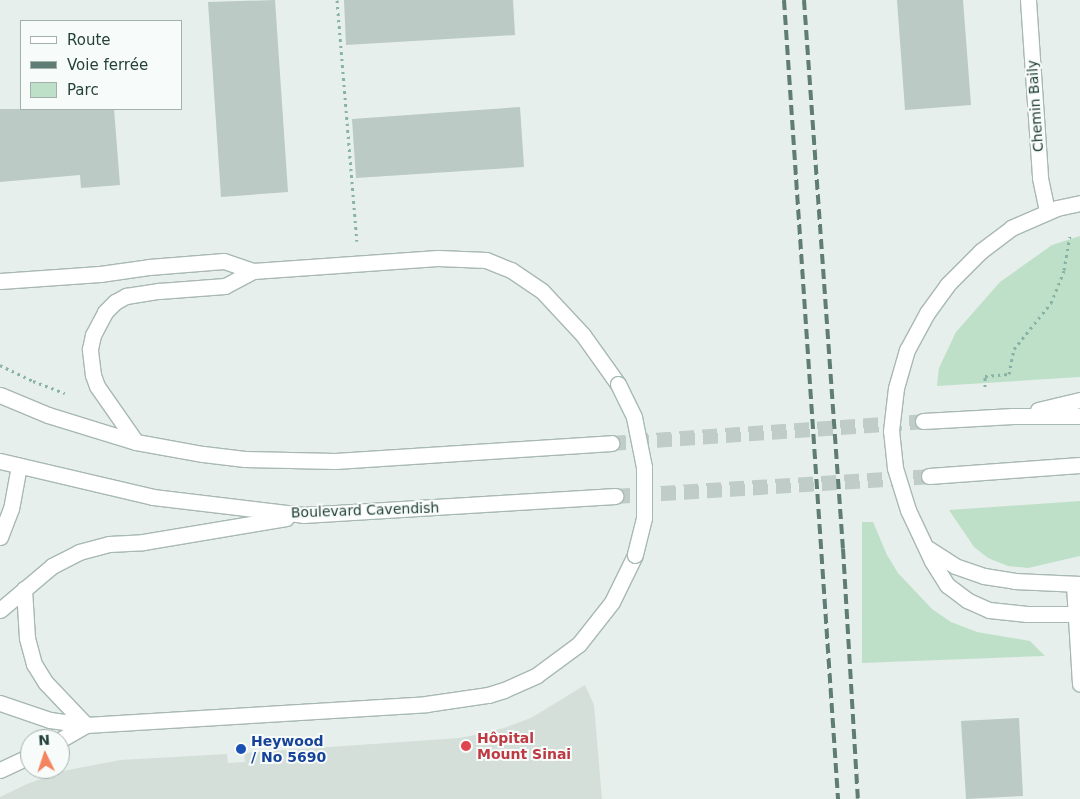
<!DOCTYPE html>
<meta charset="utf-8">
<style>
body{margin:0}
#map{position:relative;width:1080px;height:799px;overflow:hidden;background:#e6efeb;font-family:"DejaVu Sans",sans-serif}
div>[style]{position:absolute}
.built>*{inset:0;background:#d4dfda}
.green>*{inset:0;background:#bfe0c8}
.building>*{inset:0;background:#bbcac4}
.secondary-tunnel>*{height:15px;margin-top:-7.5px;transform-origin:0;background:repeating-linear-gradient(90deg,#bfccc8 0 15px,transparent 0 23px)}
.path>*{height:3px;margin-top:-1.5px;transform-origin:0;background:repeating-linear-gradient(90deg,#86b3a5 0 2.5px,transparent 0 6.5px)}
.roads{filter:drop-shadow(1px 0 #a8b8b2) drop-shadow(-1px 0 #a8b8b2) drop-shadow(0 1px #a8b8b2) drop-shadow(0 -1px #a8b8b2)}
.street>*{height:15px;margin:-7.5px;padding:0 7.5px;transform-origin:7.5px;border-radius:7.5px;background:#fff}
.secondary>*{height:15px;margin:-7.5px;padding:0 7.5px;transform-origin:7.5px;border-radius:7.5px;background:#fff}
.rail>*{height:4px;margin-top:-2px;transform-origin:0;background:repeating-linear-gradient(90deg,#5f7d75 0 10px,transparent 0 15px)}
.bridges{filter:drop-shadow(1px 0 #a4bbb3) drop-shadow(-1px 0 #a4bbb3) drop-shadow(0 1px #a4bbb3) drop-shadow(0 -1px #a4bbb3)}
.secondary-bridge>*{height:15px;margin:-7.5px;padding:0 7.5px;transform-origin:7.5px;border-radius:7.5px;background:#fff}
.dots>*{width:14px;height:14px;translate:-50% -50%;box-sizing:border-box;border:2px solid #f7fbf9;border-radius:50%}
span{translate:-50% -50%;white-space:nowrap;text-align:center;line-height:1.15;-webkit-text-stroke:4px #f7fbf9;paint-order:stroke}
.street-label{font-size:14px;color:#24423a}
.health-label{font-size:14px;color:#be3a42;font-weight:700}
.left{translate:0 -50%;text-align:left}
.transit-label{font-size:14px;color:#164399;font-weight:700}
.legend{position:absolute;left:20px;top:20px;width:162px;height:90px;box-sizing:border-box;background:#f7fbf9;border:1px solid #a3b1ad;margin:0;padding:6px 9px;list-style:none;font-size:15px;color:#24423a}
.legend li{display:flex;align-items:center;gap:10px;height:25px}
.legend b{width:25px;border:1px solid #a3b1ad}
.north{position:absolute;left:20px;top:729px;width:50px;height:50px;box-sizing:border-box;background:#f7fbf9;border:1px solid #a3b1ad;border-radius:50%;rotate:356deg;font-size:14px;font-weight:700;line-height:20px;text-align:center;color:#24423a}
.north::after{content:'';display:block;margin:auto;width:18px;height:22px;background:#f4845f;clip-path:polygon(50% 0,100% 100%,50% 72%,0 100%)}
</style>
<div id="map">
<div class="built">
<div style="clip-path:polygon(585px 685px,594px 705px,602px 799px,0 799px,0 797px,27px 784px,63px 771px,120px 760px,227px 754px,228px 763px,245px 762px,244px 753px,459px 738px,480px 734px,504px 728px,531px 718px)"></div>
</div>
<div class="green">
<div style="clip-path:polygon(1080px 236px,1080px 377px,937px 386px,939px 368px,956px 332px,1000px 282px,1052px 245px)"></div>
<div style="clip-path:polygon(1080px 501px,1080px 556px,1028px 568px,1008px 566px,988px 558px,974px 547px,949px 510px)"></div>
<div style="clip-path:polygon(862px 522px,873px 522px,887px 555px,898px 573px,932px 609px,951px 622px,977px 632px,1030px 641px,1045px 656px,862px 663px)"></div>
</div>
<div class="building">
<div style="clip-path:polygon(275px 0,288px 192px,221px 197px,208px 2px)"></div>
<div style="clip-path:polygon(344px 0,513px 0,515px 35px,346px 45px)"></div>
<div style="clip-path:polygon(897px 0,963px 0,971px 105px,905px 110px)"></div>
<div style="clip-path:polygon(520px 107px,524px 167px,356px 178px,352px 119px)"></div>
<div style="clip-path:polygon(0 109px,114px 109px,120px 185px,81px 188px,80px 175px,0 182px)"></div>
<div style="clip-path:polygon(1019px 718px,1023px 796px,966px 799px,961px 721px)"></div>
</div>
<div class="secondary-tunnel">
<div style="left:611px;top:443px;width:313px;rotate:-4deg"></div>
<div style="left:615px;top:496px;width:315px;rotate:-3.6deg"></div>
</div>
<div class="path">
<div style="left:337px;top:0;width:242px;rotate:85.3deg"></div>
<div style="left:0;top:365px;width:37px;rotate:26deg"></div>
<div style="left:33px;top:381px;width:34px;rotate:21deg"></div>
<div style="left:985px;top:387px;width:11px;rotate:-90deg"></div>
<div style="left:985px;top:376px;width:24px;rotate:-5deg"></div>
<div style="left:1009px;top:374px;width:25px;rotate:-79deg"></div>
<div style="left:1014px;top:349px;width:59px;rotate:-51.2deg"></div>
<div style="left:1051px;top:303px;width:35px;rotate:-68deg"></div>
<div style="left:1064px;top:270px;width:34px;rotate:-80deg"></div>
</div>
<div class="roads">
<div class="street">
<div style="left:1028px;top:0;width:178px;rotate:86.1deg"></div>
<div style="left:1040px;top:178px;width:34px;rotate:78deg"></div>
<div style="left:0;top:537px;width:30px;rotate:-69deg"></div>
<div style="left:11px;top:509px;width:44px;rotate:-79.5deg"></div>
<div style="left:1074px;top:585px;width:99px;rotate:86.5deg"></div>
</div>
<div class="secondary">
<div style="left:0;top:281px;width:100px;rotate:-4deg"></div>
<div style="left:100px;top:274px;width:49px;rotate:-8.1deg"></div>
<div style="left:149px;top:267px;width:75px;rotate:-4.6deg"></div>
<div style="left:224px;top:261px;width:31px;rotate:19deg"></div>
<div style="left:253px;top:271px;width:185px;rotate:-4deg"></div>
<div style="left:438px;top:258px;width:48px;rotate:2.4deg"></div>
<div style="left:486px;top:260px;width:27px;rotate:22deg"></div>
<div style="left:511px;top:270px;width:37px;rotate:34deg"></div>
<div style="left:542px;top:291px;width:60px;rotate:47deg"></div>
<div style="left:583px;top:335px;width:60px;rotate:54.5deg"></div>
<div style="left:0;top:395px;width:52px;rotate:22.6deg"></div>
<div style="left:48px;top:415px;width:92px;rotate:17.1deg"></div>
<div style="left:136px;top:442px;width:68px;rotate:10.2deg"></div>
<div style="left:203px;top:454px;width:42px;rotate:6.8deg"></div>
<div style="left:245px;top:459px;width:90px;rotate:1.3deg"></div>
<div style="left:335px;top:461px;width:277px;rotate:-3.7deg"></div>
<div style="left:1038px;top:410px;width:43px;rotate:-13.4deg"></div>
<div style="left:923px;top:421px;width:90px;rotate:-3.2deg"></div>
<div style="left:1013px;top:416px;width:67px"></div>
<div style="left:136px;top:442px;width:68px;rotate:-124.9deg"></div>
<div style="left:97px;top:386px;width:12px;rotate:-110deg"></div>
<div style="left:93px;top:375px;width:26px;rotate:-97deg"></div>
<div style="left:90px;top:349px;width:14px;rotate:-78deg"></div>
<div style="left:93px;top:335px;width:26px;rotate:-62deg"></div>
<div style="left:105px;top:312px;width:14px;rotate:-45deg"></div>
<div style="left:115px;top:302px;width:13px;rotate:-29deg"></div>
<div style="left:126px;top:296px;width:33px;rotate:-9deg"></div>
<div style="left:159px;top:291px;width:66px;rotate:-4.3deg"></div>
<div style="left:225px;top:286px;width:32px;rotate:-28deg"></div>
<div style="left:0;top:461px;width:157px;rotate:13.2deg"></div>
<div style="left:153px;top:497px;width:151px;rotate:6.8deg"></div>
<div style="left:303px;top:515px;width:313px;rotate:-3.5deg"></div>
<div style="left:929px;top:476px;width:151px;rotate:-4.2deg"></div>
<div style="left:929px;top:549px;width:31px;rotate:33deg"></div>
<div style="left:955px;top:566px;width:31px;rotate:19deg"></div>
<div style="left:984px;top:576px;width:30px;rotate:9deg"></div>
<div style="left:1014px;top:581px;width:66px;rotate:2.6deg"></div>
<div style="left:24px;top:589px;width:49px;rotate:86.5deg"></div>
<div style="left:27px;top:638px;width:27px;rotate:75deg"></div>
<div style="left:34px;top:664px;width:22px;rotate:58deg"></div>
<div style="left:46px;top:683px;width:58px;rotate:46.4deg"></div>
<div style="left:0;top:610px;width:68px;rotate:-40.2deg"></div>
<div style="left:52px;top:566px;width:30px;rotate:-27deg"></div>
<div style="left:79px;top:552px;width:31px;rotate:-15deg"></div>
<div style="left:109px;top:544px;width:34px;rotate:-3deg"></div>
<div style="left:143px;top:542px;width:145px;rotate:-9.5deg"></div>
<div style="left:1075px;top:614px;width:48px;rotate:180deg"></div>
<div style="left:1027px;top:614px;width:38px;rotate:-174deg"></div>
<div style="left:989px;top:610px;width:24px;rotate:-156deg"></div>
<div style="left:967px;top:600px;width:25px;rotate:-143deg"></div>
<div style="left:947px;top:585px;width:28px;rotate:-122deg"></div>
<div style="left:932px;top:561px;width:56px;rotate:-115.2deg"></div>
<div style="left:908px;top:510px;width:44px;rotate:-107.2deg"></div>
<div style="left:895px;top:468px;width:37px;rotate:-96deg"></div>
<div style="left:891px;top:431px;width:43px;rotate:-83.4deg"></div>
<div style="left:896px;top:388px;width:40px;rotate:-74deg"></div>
<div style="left:907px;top:350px;width:42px;rotate:-61.6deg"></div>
<div style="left:927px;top:313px;width:34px;rotate:-54deg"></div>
<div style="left:947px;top:285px;width:48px;rotate:-45deg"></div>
<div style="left:981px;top:251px;width:38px;rotate:-37deg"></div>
<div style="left:1011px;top:228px;width:50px;rotate:-23.5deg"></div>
<div style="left:1057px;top:208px;width:24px;rotate:-12deg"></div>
<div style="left:0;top:703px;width:53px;rotate:18.8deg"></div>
<div style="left:50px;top:720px;width:36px;rotate:8deg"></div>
<div style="left:86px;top:725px;width:341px;rotate:-3.5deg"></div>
<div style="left:426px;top:704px;width:63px;rotate:-8.3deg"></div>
<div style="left:488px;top:695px;width:17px;rotate:-17deg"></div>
<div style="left:504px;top:690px;width:36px;rotate:-24deg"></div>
<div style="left:537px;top:675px;width:52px;rotate:-36.4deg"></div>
<div style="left:579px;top:644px;width:53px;rotate:-51.8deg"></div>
<div style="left:612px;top:602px;width:52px;rotate:-63.9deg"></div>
<div style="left:60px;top:740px;width:30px;rotate:-30deg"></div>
<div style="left:0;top:770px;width:33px;rotate:-25deg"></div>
</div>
</div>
<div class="rail">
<div style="left:784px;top:0;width:801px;rotate:86.13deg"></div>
<div style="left:804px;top:0;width:550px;rotate:85.94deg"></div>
<div style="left:843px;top:549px;width:250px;rotate:86.6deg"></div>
</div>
<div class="bridges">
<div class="secondary-bridge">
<div style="left:618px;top:384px;width:37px;rotate:64deg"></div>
<div style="left:634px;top:417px;width:51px;rotate:78.7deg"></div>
<div style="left:644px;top:467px;width:51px;rotate:90deg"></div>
<div style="left:644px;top:518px;width:38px;rotate:104deg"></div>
</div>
</div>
<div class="dots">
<div style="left:466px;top:746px;background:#e0444e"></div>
<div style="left:241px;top:749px;background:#1a4fb4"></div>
</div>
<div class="street-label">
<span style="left:1035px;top:106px;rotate:-94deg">Chemin Baily</span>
<span style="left:365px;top:510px;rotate:-2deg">Boulevard Cavendish</span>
</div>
<div class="health-label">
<span class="left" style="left:477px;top:746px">Hôpital<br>Mount Sinai</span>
</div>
<div class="transit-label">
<span class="left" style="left:251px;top:749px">Heywood<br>/ No 5690</span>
</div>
<ul class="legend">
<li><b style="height:6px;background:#fff"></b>Route</li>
<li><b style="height:6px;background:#5f7d75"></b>Voie ferrée</li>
<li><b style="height:14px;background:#bfe0c8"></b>Parc</li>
</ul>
<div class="north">N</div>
</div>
